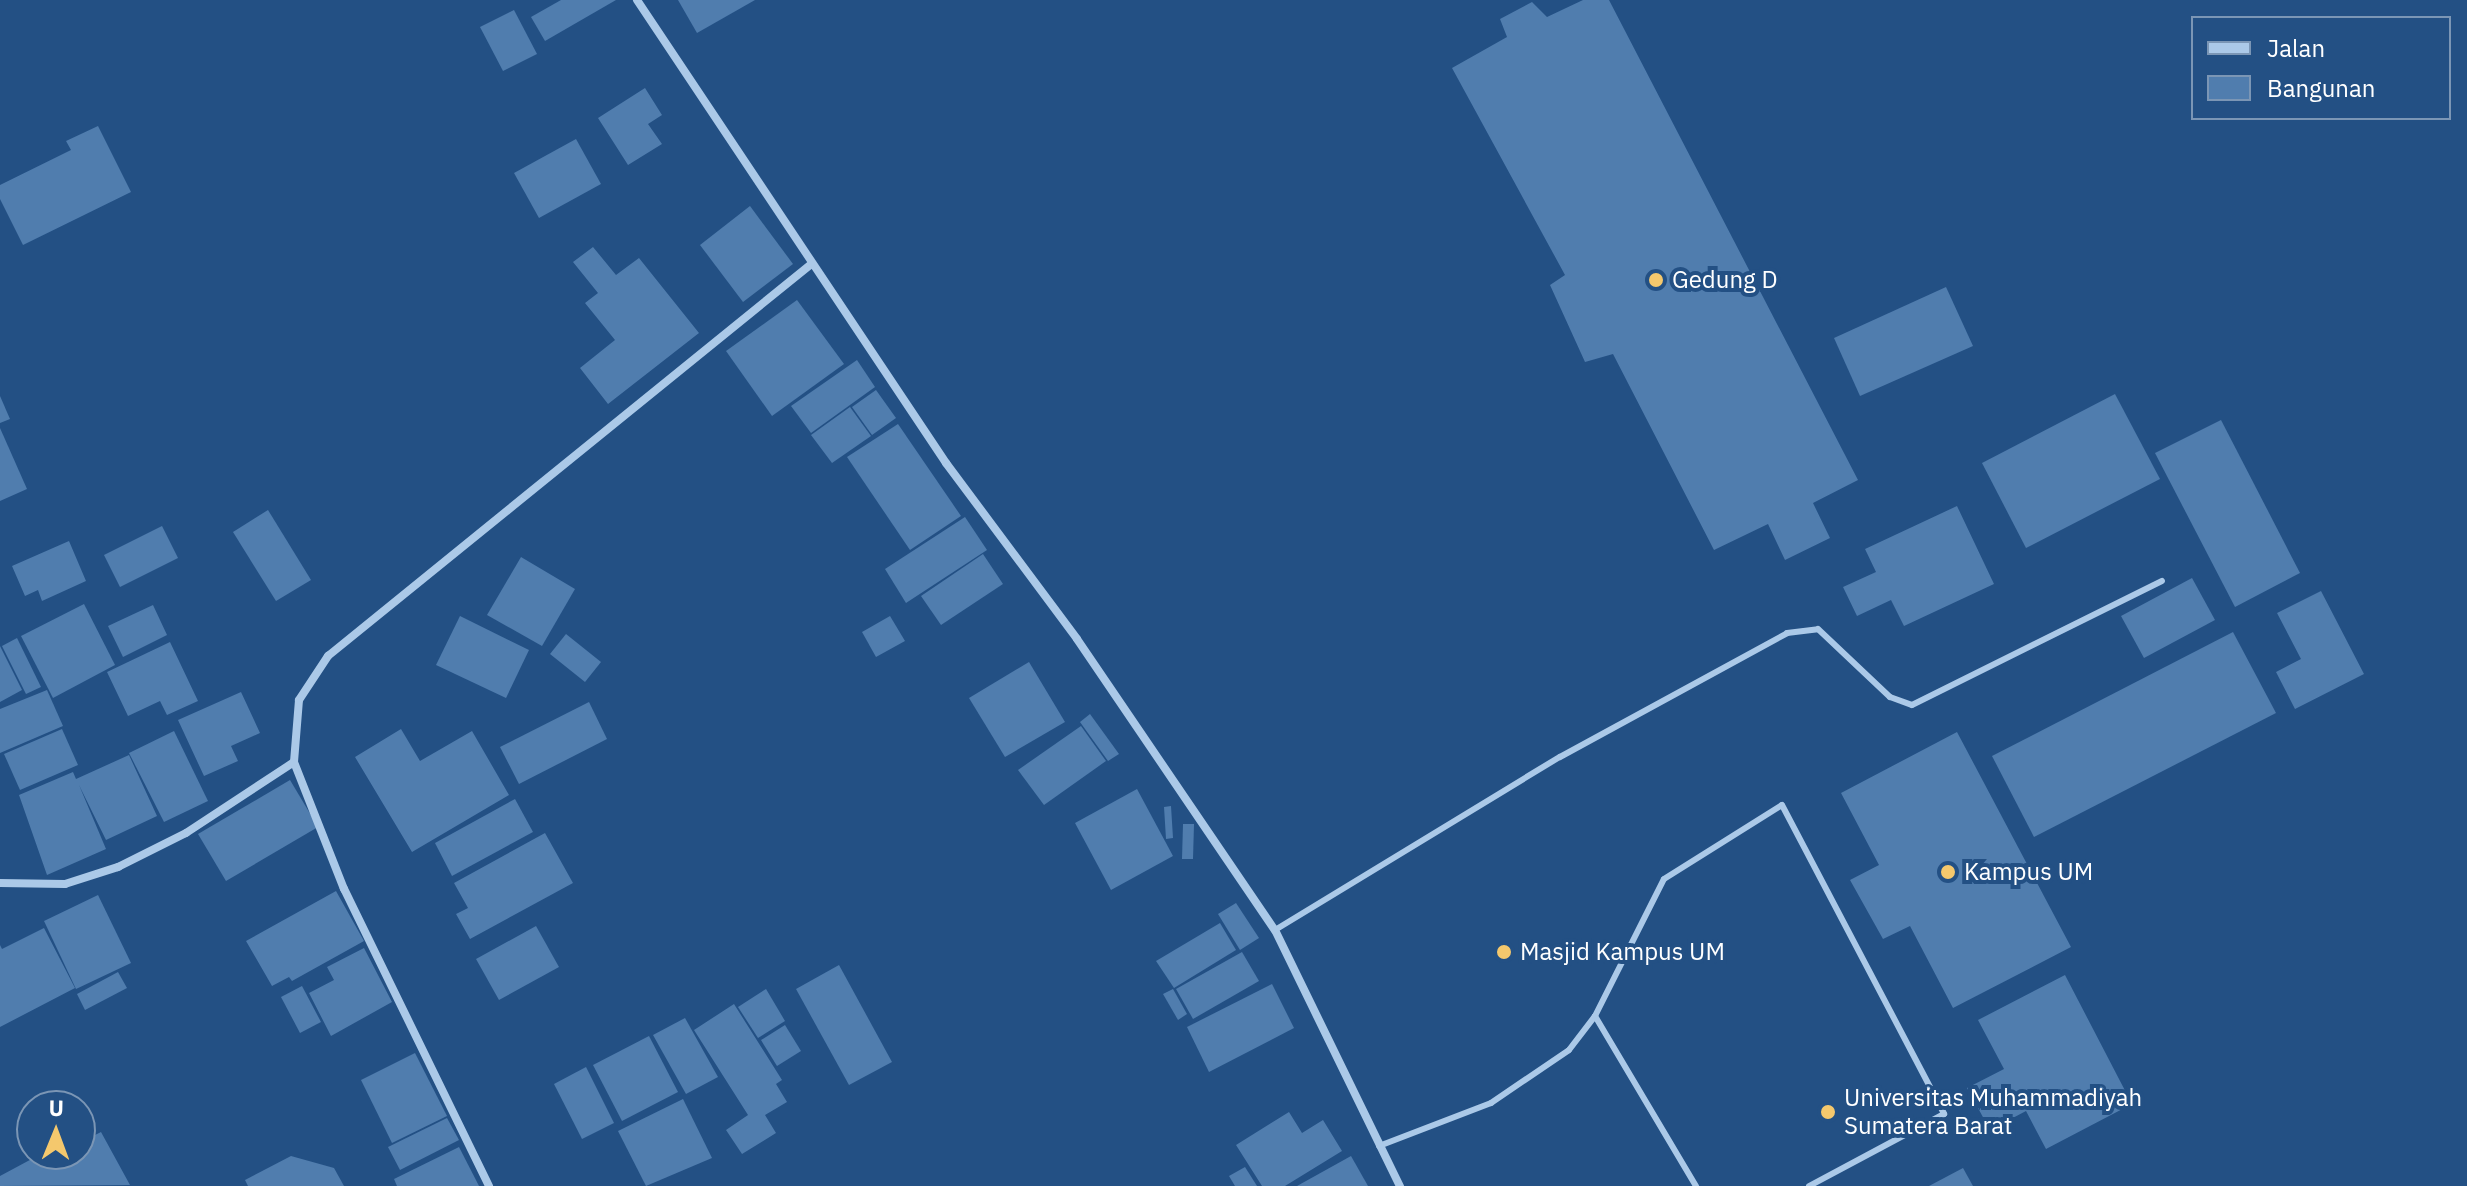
<!DOCTYPE html>
<style>
body{margin:0}
#map{position:relative;width:2467px;height:1186px;overflow:hidden;background:#235084;font-family:"IBM Plex Sans",sans-serif}
div>[style]{position:absolute}
.building>*{inset:0;background:#507dae}
.lane>*{height:6px;margin:-3px;padding:0 3px;transform-origin:3px;border-radius:3px;background:#abc9e8}
.street>*{height:8px;margin:-4px;padding:0 4px;transform-origin:4px;border-radius:4px;background:#abc9e8}
.dots>*{width:22px;height:22px;translate:-50% -50%;box-sizing:border-box;border:4px solid #235084;border-radius:50%}
span{translate:-50% -50%;white-space:nowrap;text-align:center;line-height:1.15;-webkit-text-stroke:8px #235084;paint-order:stroke}
.poi-label{font-size:24px;color:#fff}
.left{translate:0 -50%;text-align:left}
.legend{position:absolute;left:2191px;top:16px;width:260px;height:104px;box-sizing:border-box;background:#235084;border:2px solid #7b96b5;margin:0;padding:10px 14px;list-style:none;font-size:24px;color:#fff}
.legend li{display:flex;align-items:center;gap:16px;height:40px}
.legend b{width:40px;border:2px solid #7b96b5}
.north{position:absolute;left:16px;top:1090px;width:80px;height:80px;box-sizing:border-box;background:#235084;border:2px solid #7b96b5;border-radius:50%;rotate:1deg;font-size:22px;font-weight:700;line-height:32px;text-align:center;color:#fff}
.north::after{content:'';display:block;margin:auto;width:28px;height:36px;background:#f4c86d;clip-path:polygon(50% 0,100% 100%,50% 72%,0 100%)}
</style>
<div id="map">
<div class="building">
<div style="clip-path:polygon(561px 0,616px 0,545px 41px,531px 17px)"></div>
<div style="clip-path:polygon(678px 0,755px 0,697px 33px)"></div>
<div style="clip-path:polygon(1583px 0,1609px 0,1858px 480px,1813px 503px,1830px 538px,1785px 560px,1768px 524px,1714px 550px,1613px 354px,1585px 362px,1550px 285px,1565px 275px,1452px 68px,1507px 37px,1500px 19px,1532px 2px,1547px 17px)"></div>
<div style="clip-path:polygon(514px 10px,537px 54px,503px 71px,480px 27px)"></div>
<div style="clip-path:polygon(645px 88px,662px 115px,648px 124px,662px 144px,628px 165px,598px 118px)"></div>
<div style="clip-path:polygon(98px 126px,131px 192px,23px 245px,0 199px,0 185px,71px 150px,66px 141px)"></div>
<div style="clip-path:polygon(576px 139px,601px 184px,539px 218px,514px 173px)"></div>
<div style="clip-path:polygon(750px 206px,793px 264px,743px 302px,700px 245px)"></div>
<div style="clip-path:polygon(593px 247px,616px 275px,639px 258px,699px 333px,608px 404px,580px 368px,615px 340px,585px 303px,598px 293px,573px 262px)"></div>
<div style="clip-path:polygon(1946px 287px,1973px 346px,1860px 396px,1834px 338px)"></div>
<div style="clip-path:polygon(797px 300px,844px 364px,772px 416px,726px 351px)"></div>
<div style="clip-path:polygon(857px 360px,875px 387px,811px 433px,791px 406px)"></div>
<div style="clip-path:polygon(876px 390px,896px 418px,872px 435px,852px 407px)"></div>
<div style="clip-path:polygon(2115px 394px,2160px 479px,2026px 548px,1982px 463px)"></div>
<div style="clip-path:polygon(0 396px,10px 419px,0 423px)"></div>
<div style="clip-path:polygon(850px 407px,871px 436px,832px 463px,811px 435px)"></div>
<div style="clip-path:polygon(2221px 420px,2300px 573px,2235px 607px,2155px 453px)"></div>
<div style="clip-path:polygon(898px 424px,961px 516px,910px 550px,847px 457px)"></div>
<div style="clip-path:polygon(0 428px,27px 489px,0 501px)"></div>
<div style="clip-path:polygon(1957px 506px,1994px 584px,1904px 626px,1891px 600px,1857px 616px,1843px 587px,1876px 572px,1865px 549px)"></div>
<div style="clip-path:polygon(268px 510px,311px 580px,276px 601px,233px 532px)"></div>
<div style="clip-path:polygon(965px 517px,987px 550px,906px 603px,885px 569px)"></div>
<div style="clip-path:polygon(162px 526px,178px 558px,120px 587px,104px 555px)"></div>
<div style="clip-path:polygon(69px 541px,86px 581px,42px 601px,38px 590px,25px 596px,12px 566px)"></div>
<div style="clip-path:polygon(983px 554px,1003px 584px,941px 625px,921px 596px)"></div>
<div style="clip-path:polygon(521px 557px,575px 589px,542px 646px,487px 615px)"></div>
<div style="clip-path:polygon(2192px 578px,2215px 620px,2144px 658px,2121px 616px)"></div>
<div style="clip-path:polygon(2321px 591px,2364px 674px,2295px 709px,2276px 672px,2301px 659px,2277px 613px)"></div>
<div style="clip-path:polygon(84px 604px,115px 665px,53px 698px,21px 636px)"></div>
<div style="clip-path:polygon(153px 605px,167px 635px,123px 657px,108px 626px)"></div>
<div style="clip-path:polygon(460px 616px,529px 650px,506px 698px,436px 665px)"></div>
<div style="clip-path:polygon(890px 616px,905px 641px,876px 657px,862px 632px)"></div>
<div style="clip-path:polygon(2233px 632px,2276px 713px,2034px 837px,1992px 756px)"></div>
<div style="clip-path:polygon(566px 634px,601px 662px,585px 682px,550px 654px)"></div>
<div style="clip-path:polygon(17px 638px,41px 687px,26px 694px,2px 646px)"></div>
<div style="clip-path:polygon(170px 642px,198px 701px,167px 715px,160px 701px,128px 716px,107px 672px)"></div>
<div style="clip-path:polygon(0 646px,22px 690px,0 702px)"></div>
<div style="clip-path:polygon(1029px 662px,1065px 722px,1005px 757px,969px 698px)"></div>
<div style="clip-path:polygon(47px 690px,63px 726px,0 753px,0 709px)"></div>
<div style="clip-path:polygon(241px 692px,260px 733px,231px 746px,238px 761px,204px 776px,178px 720px)"></div>
<div style="clip-path:polygon(589px 702px,607px 739px,519px 784px,500px 747px)"></div>
<div style="clip-path:polygon(1090px 714px,1119px 754px,1108px 761px,1080px 722px)"></div>
<div style="clip-path:polygon(1081px 726px,1106px 761px,1044px 805px,1018px 770px)"></div>
<div style="clip-path:polygon(62px 729px,78px 765px,20px 790px,4px 754px)"></div>
<div style="clip-path:polygon(401px 729px,420px 761px,472px 731px,509px 795px,412px 852px,355px 757px)"></div>
<div style="clip-path:polygon(174px 731px,208px 801px,164px 822px,129px 753px)"></div>
<div style="clip-path:polygon(1957px 732px,2071px 947px,1953px 1008px,1910px 926px,1883px 939px,1850px 880px,1879px 865px,1841px 793px)"></div>
<div style="clip-path:polygon(129px 755px,157px 816px,106px 840px,79px 785px,106px 849px,47px 875px,19px 795px,73px 772px,76px 779px)"></div>
<div style="clip-path:polygon(290px 780px,318px 827px,226px 881px,198px 834px)"></div>
<div style="clip-path:polygon(1137px 789px,1173px 856px,1111px 890px,1075px 823px)"></div>
<div style="clip-path:polygon(515px 799px,533px 832px,452px 876px,435px 843px)"></div>
<div style="clip-path:polygon(1171px 806px,1173px 838px,1166px 839px,1164px 807px)"></div>
<div style="clip-path:polygon(1183px 824px,1194px 824px,1193px 859px,1182px 859px)"></div>
<div style="clip-path:polygon(545px 833px,573px 883px,470px 939px,456px 914px,468px 908px,454px 883px)"></div>
<div style="clip-path:polygon(336px 891px,364px 941px,292px 981px,289px 977px,272px 986px,246px 941px)"></div>
<div style="clip-path:polygon(98px 895px,131px 963px,76px 989px,44px 921px)"></div>
<div style="clip-path:polygon(1236px 903px,1259px 938px,1240px 950px,1218px 914px)"></div>
<div style="clip-path:polygon(1220px 923px,1236px 950px,1174px 988px,1156px 961px)"></div>
<div style="clip-path:polygon(536px 926px,559px 967px,499px 1000px,476px 959px)"></div>
<div style="clip-path:polygon(44px 928px,75px 988px,0 1027px,0 945px,2px 949px)"></div>
<div style="clip-path:polygon(364px 948px,392px 1002px,331px 1036px,309px 993px,334px 980px,327px 967px)"></div>
<div style="clip-path:polygon(1242px 952px,1259px 981px,1193px 1019px,1176px 989px)"></div>
<div style="clip-path:polygon(839px 965px,892px 1062px,849px 1085px,796px 989px)"></div>
<div style="clip-path:polygon(118px 972px,127px 988px,85px 1010px,77px 994px)"></div>
<div style="clip-path:polygon(2065px 975px,2132px 1104px,2046px 1149px,2026px 1111px,1990px 1130px,1967px 1088px,2004px 1069px,1978px 1020px)"></div>
<div style="clip-path:polygon(1272px 984px,1294px 1028px,1209px 1072px,1187px 1027px)"></div>
<div style="clip-path:polygon(302px 986px,321px 1022px,300px 1033px,281px 997px)"></div>
<div style="clip-path:polygon(766px 989px,785px 1021px,758px 1038px,738px 1007px)"></div>
<div style="clip-path:polygon(1173px 989px,1187px 1014px,1178px 1020px,1163px 994px)"></div>
<div style="clip-path:polygon(734px 1004px,782px 1080px,776px 1084px,787px 1102px,765px 1115px,776px 1133px,742px 1154px,726px 1130px,748px 1115px,694px 1030px)"></div>
<div style="clip-path:polygon(685px 1018px,718px 1077px,686px 1094px,653px 1035px)"></div>
<div style="clip-path:polygon(785px 1025px,801px 1051px,777px 1066px,761px 1040px)"></div>
<div style="clip-path:polygon(649px 1036px,678px 1092px,622px 1121px,593px 1065px)"></div>
<div style="clip-path:polygon(415px 1053px,447px 1116px,392px 1143px,361px 1080px)"></div>
<div style="clip-path:polygon(586px 1067px,614px 1123px,582px 1139px,554px 1084px)"></div>
<div style="clip-path:polygon(683px 1099px,712px 1158px,646px 1186px,618px 1131px)"></div>
<div style="clip-path:polygon(1289px 1112px,1302px 1133px,1323px 1120px,1342px 1151px,1285px 1186px,1262px 1186px,1236px 1145px)"></div>
<div style="clip-path:polygon(447px 1118px,459px 1140px,400px 1170px,388px 1147px)"></div>
<div style="clip-path:polygon(80px 1121px,89px 1138px,101px 1132px,130px 1185px,0 1186px,0 1176px,41px 1154px,80px 1154px)"></div>
<div style="clip-path:polygon(459px 1147px,479px 1186px,397px 1186px,394px 1179px)"></div>
<div style="clip-path:polygon(291px 1156px,334px 1168px,344px 1186px,248px 1186px,245px 1180px)"></div>
<div style="clip-path:polygon(1351px 1156px,1368px 1186px,1297px 1186px)"></div>
<div style="clip-path:polygon(1245px 1167px,1257px 1186px,1235px 1186px,1229px 1176px)"></div>
<div style="clip-path:polygon(1963px 1168px,1973px 1186px,1929px 1186px)"></div>
</div>
<div class="lane">
<div style="left:1275px;top:930px;width:333px;rotate:-31.3deg"></div>
<div style="left:1560px;top:757px;width:259px;rotate:-28.6deg"></div>
<div style="left:1787px;top:633px;width:31px;rotate:-7deg"></div>
<div style="left:1818px;top:629px;width:99px;rotate:43.4deg"></div>
<div style="left:1890px;top:697px;width:23px;rotate:20deg"></div>
<div style="left:1912px;top:705px;width:279px;rotate:-26.4deg"></div>
<div style="left:1595px;top:1016px;width:198px;rotate:59.3deg"></div>
<div style="left:1379px;top:1146px;width:120px;rotate:-21deg"></div>
<div style="left:1491px;top:1103px;width:94px;rotate:-34.2deg"></div>
<div style="left:1569px;top:1050px;width:43px;rotate:-52.6deg"></div>
<div style="left:1595px;top:1016px;width:153px;rotate:-63.3deg"></div>
<div style="left:1664px;top:879px;width:139px;rotate:-32.1deg"></div>
<div style="left:1782px;top:805px;width:349px;rotate:62.3deg"></div>
<div style="left:1944px;top:1114px;width:153px;rotate:151.9deg"></div>
</div>
<div class="street">
<div style="left:637px;top:0;width:557px;rotate:56.28deg"></div>
<div style="left:946px;top:463px;width:219px;rotate:53.3deg"></div>
<div style="left:1077px;top:639px;width:352px;rotate:55.8deg"></div>
<div style="left:1275px;top:930px;width:285px;rotate:64deg"></div>
<div style="left:0;top:883px;width:65px;rotate:0.9deg"></div>
<div style="left:65px;top:884px;width:56px;rotate:-17.8deg"></div>
<div style="left:118px;top:867px;width:76px;rotate:-26.6deg"></div>
<div style="left:186px;top:833px;width:129px;rotate:-33.3deg"></div>
<div style="left:489px;top:1186px;width:331px;rotate:-116deg"></div>
<div style="left:344px;top:889px;width:136px;rotate:-111.5deg"></div>
<div style="left:294px;top:762px;width:62px;rotate:-85.4deg"></div>
<div style="left:299px;top:700px;width:53px;rotate:-56.6deg"></div>
<div style="left:328px;top:656px;width:621px;rotate:-39.05deg"></div>
</div>
<div class="dots">
<div style="left:1656px;top:280px;background:#f4c86d"></div>
<div style="left:1948px;top:872px;background:#f4c86d"></div>
<div style="left:1504px;top:952px;background:#f4c86d"></div>
<div style="left:1828px;top:1112px;background:#f4c86d"></div>
</div>
<div class="poi-label">
<span class="left" style="left:1672px;top:280px">Gedung D</span>
<span class="left" style="left:1964px;top:872px">Kampus UM</span>
<span class="left" style="left:1520px;top:952px">Masjid Kampus UM</span>
<span class="left" style="left:1844px;top:1112px">Universitas Muhammadiyah<br>Sumatera Barat</span>
</div>
<ul class="legend">
<li><b style="height:10px;background:#abc9e8"></b>Jalan</li>
<li><b style="height:22px;background:#507dae"></b>Bangunan</li>
</ul>
<div class="north">U</div>
</div>
